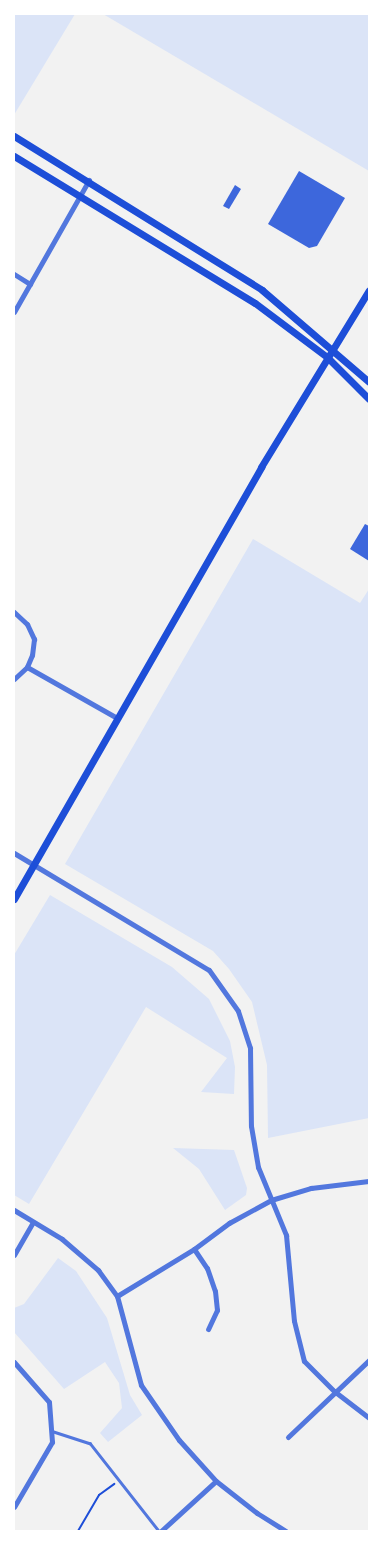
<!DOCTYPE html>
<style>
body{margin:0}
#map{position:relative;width:383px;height:1545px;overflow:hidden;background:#f2f2f2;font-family:Karla,sans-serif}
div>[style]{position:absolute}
.green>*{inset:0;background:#dbe4f7}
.building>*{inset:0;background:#3d67dc}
.path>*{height:2px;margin:-1px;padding:0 1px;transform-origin:1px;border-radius:1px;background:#1d4ed8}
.service>*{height:2.5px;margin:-1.25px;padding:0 1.25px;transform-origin:1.25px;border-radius:1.25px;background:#5277de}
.minor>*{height:5px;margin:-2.5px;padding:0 2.5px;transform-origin:2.5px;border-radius:2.5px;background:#5277de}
.secondary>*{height:7px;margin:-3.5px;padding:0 3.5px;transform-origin:3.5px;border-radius:3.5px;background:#1d4ed8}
span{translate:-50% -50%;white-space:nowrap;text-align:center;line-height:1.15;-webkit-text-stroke:5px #fff;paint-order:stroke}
.frame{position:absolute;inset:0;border:15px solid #fff;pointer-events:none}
</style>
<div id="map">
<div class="green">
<div style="clip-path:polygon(14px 14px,75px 14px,14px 115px)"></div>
<div style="clip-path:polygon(103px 14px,369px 14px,369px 171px)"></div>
<div style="clip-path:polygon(253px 539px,360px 603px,369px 589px,369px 1118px,268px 1138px,267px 1065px,252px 1002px,229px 969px,213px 951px,65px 864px)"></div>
<div style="clip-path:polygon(50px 895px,172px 967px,209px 999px,230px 1041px,235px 1067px,234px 1094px,201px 1092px,227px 1058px,146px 1007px,29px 1204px,14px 1195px,14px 955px)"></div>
<div style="clip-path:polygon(173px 1148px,234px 1150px,247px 1188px,246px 1195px,225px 1210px,199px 1169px)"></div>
<div style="clip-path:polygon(58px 1258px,76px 1271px,107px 1318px,130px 1395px,142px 1415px,108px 1442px,100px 1433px,122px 1408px,119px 1383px,105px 1362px,64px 1389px,14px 1332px,14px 1308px,24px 1304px)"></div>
</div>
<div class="building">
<div style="clip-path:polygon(299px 171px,345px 198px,317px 246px,309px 248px,268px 224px)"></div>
<div style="clip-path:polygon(235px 185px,241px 189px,229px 209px,223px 206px)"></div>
<div style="clip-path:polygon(365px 524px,369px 526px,369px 561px,350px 549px)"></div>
</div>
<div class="path">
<div style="left:78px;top:1531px;width:42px;rotate:-59.7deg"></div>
<div style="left:99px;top:1495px;width:19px;rotate:-36deg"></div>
</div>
<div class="service">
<div style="left:52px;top:1431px;width:40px;rotate:18deg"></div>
<div style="left:90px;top:1443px;width:112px;rotate:51.9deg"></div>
</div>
<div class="minor">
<div style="left:14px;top:274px;width:19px;rotate:32deg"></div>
<div style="left:14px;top:312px;width:152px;rotate:-60.4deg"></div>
<div style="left:14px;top:612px;width:18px;rotate:43deg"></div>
<div style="left:27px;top:624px;width:17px;rotate:65deg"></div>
<div style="left:34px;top:639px;width:16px;rotate:97deg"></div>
<div style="left:32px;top:655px;width:13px;rotate:113deg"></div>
<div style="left:27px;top:667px;width:18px;rotate:137deg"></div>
<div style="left:27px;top:667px;width:103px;rotate:29.5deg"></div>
<div style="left:14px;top:853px;width:227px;rotate:31deg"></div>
<div style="left:209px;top:970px;width:50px;rotate:54.7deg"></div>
<div style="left:238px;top:1011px;width:39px;rotate:72deg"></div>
<div style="left:250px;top:1048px;width:78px;rotate:89.3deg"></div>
<div style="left:251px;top:1126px;width:42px;rotate:80.3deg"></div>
<div style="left:258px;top:1167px;width:74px;rotate:67.6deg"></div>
<div style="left:286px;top:1235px;width:86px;rotate:84.7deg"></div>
<div style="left:294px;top:1321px;width:41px;rotate:76deg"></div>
<div style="left:304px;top:1361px;width:42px;rotate:45deg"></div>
<div style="left:334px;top:1391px;width:44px;rotate:37.6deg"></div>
<div style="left:14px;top:1210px;width:56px;rotate:31.1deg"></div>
<div style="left:62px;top:1239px;width:48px;rotate:40.7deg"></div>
<div style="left:98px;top:1270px;width:32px;rotate:54deg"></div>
<div style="left:117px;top:1296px;width:92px;rotate:74.9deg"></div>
<div style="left:141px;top:1385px;width:67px;rotate:55.4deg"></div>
<div style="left:179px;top:1440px;width:55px;rotate:47.9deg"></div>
<div style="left:216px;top:1481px;width:52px;rotate:38deg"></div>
<div style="left:257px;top:1513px;width:34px;rotate:32deg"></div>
<div style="left:194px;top:1249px;width:23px;rotate:56deg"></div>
<div style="left:207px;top:1268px;width:24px;rotate:71deg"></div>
<div style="left:215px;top:1291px;width:19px;rotate:84deg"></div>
<div style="left:217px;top:1310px;width:21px;rotate:115deg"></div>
<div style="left:14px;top:1255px;width:38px;rotate:-60deg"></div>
<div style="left:117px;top:1296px;width:90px;rotate:-31.4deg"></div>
<div style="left:194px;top:1249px;width:44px;rotate:-36.6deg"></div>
<div style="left:229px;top:1223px;width:48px;rotate:-28.7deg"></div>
<div style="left:271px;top:1200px;width:42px;rotate:-16.7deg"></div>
<div style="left:311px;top:1188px;width:58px;rotate:-6.9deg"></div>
<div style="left:14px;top:1362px;width:53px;rotate:48.8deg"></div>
<div style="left:49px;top:1402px;width:40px;rotate:85.7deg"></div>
<div style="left:52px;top:1442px;width:75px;rotate:120.3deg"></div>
<div style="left:288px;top:1437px;width:112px;rotate:-43.5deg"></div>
<div style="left:161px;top:1531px;width:74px;rotate:-42.3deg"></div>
</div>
<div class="secondary">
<div style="left:14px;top:136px;width:292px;rotate:31.8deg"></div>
<div style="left:262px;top:290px;width:141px;rotate:40.7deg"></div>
<div style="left:14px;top:156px;width:282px;rotate:31.4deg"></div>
<div style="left:255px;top:303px;width:90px;rotate:36.9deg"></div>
<div style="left:327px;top:357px;width:59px;rotate:45deg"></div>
<div style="left:14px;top:899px;width:498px;rotate:-60.2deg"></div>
<div style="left:261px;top:467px;width:207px;rotate:-58.6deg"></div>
</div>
<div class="frame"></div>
</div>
